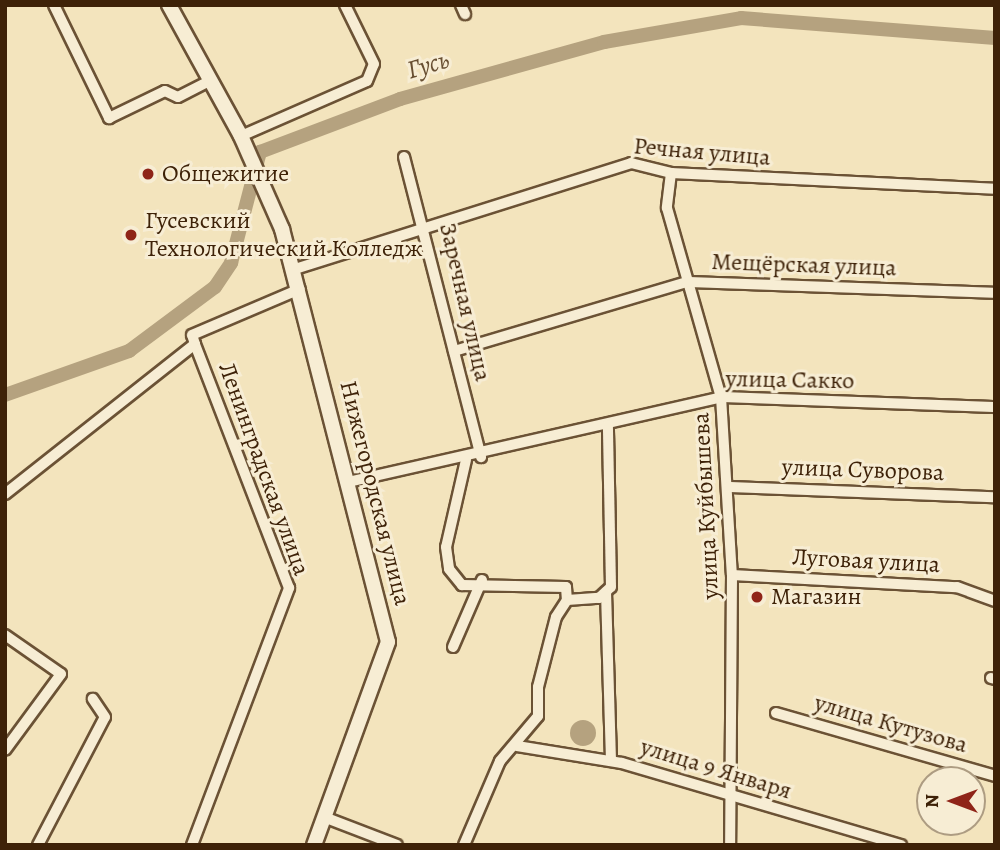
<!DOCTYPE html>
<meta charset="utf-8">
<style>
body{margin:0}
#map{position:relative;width:1000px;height:850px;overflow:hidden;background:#f3e4bd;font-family:Alegreya,serif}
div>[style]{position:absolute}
.water>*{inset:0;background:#b5a27f}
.round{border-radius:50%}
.river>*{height:14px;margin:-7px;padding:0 7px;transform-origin:7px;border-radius:7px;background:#b5a27f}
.roads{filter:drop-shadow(2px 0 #6b5235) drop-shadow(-2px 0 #6b5235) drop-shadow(0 2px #6b5235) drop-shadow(0 -2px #6b5235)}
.minor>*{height:10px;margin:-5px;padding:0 5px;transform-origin:5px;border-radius:5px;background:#f7edd4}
.secondary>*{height:14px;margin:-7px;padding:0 7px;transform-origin:7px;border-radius:7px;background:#f7edd4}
.dots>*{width:19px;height:19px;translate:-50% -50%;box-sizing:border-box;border:4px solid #f7edd4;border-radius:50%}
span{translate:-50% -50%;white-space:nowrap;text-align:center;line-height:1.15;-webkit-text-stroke:6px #f7edd4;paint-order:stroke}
.street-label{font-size:24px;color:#3e2208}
.poi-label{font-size:24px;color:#3e2208}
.left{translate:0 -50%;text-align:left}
.water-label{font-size:26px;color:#684f32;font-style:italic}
.frame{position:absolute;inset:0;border:7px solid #3e2208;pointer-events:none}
.north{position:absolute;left:916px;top:766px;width:70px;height:70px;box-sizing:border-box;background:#f7edd4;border:2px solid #ad9c82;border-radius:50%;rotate:270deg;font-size:19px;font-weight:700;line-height:28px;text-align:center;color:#3e2208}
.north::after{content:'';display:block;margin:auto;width:24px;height:32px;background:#8f2418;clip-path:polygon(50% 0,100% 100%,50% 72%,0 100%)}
</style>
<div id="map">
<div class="water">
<div class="round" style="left:570px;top:720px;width:26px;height:26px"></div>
</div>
<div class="river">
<div style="left:5px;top:395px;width:132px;rotate:-19.5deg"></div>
<div style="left:129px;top:351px;width:107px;rotate:-36.7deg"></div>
<div style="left:215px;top:287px;width:29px;rotate:-56deg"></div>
<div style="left:231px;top:263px;width:115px;rotate:-75.4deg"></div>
<div style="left:260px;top:152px;width:150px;rotate:-20.7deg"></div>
<div style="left:400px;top:99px;width:212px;rotate:-15.6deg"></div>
<div style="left:604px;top:42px;width:139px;rotate:-9.9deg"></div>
<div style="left:741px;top:18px;width:255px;rotate:4.5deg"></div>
</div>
<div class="roads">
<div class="minor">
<div style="left:54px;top:5px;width:126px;rotate:64deg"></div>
<div style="left:109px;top:118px;width:62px;rotate:-25.7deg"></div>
<div style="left:165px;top:91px;width:14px;rotate:25deg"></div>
<div style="left:178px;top:97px;width:36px;rotate:-27deg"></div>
<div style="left:461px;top:5px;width:10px;rotate:66deg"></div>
<div style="left:241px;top:136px;width:137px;rotate:-23.6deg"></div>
<div style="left:367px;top:81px;width:18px;rotate:-68deg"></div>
<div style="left:374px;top:64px;width:66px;rotate:-116.2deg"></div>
<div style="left:404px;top:157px;width:310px;rotate:75.6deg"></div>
<div style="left:671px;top:173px;width:35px;rotate:97deg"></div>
<div style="left:667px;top:208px;width:197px;rotate:74.1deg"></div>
<div style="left:721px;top:397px;width:178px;rotate:86.5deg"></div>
<div style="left:732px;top:575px;width:270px;rotate:90.4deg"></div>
<div style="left:295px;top:269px;width:352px;rotate:-17.5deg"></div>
<div style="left:631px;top:163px;width:41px;rotate:14deg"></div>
<div style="left:671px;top:173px;width:324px;rotate:2.8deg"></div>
<div style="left:454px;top:351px;width:243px;rotate:-16.5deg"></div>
<div style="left:687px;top:282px;width:308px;rotate:2deg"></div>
<div style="left:466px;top:460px;width:89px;rotate:102.9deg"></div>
<div style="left:446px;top:547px;width:22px;rotate:82deg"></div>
<div style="left:449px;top:569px;width:21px;rotate:51deg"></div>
<div style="left:462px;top:585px;width:104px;rotate:1.1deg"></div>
<div style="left:566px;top:587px;width:13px;rotate:86deg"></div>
<div style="left:348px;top:482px;width:383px;rotate:-12.8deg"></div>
<div style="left:721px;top:397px;width:274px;rotate:2.1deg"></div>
<div style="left:729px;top:487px;width:266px;rotate:2.2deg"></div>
<div style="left:5px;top:494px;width:242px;rotate:-38.3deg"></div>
<div style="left:195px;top:344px;width:9px;rotate:-108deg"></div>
<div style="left:192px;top:335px;width:117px;rotate:-23.1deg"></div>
<div style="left:732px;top:575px;width:225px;rotate:3.1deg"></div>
<div style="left:957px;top:587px;width:40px;rotate:20.2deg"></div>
<div style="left:606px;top:592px;width:169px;rotate:88.3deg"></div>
<div style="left:5px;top:635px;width:68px;rotate:34.9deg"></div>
<div style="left:61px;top:674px;width:94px;rotate:126.4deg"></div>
<div style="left:453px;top:647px;width:73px;rotate:-66.6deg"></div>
<div style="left:991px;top:678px;width:4px;rotate:14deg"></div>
<div style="left:776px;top:713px;width:228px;rotate:16deg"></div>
<div style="left:517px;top:746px;width:106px;rotate:9.2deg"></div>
<div style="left:622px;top:763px;width:291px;rotate:16.4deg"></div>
<div style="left:324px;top:817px;width:78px;rotate:21deg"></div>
<div style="left:38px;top:845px;width:144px;rotate:-62.4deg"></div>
<div style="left:105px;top:717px;width:22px;rotate:-124deg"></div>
<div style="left:192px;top:845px;width:275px;rotate:-69.3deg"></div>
<div style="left:289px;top:588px;width:261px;rotate:-111.1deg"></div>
<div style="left:464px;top:845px;width:91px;rotate:-66.8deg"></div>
<div style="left:500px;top:761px;width:59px;rotate:-49.8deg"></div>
<div style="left:538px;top:716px;width:29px;rotate:-90deg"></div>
<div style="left:538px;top:687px;width:72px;rotate:-75.6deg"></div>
<div style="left:556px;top:617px;width:20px;rotate:-57deg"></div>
<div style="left:567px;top:600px;width:32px;rotate:-4deg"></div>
<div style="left:599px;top:598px;width:16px;rotate:-43deg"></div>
<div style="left:611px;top:587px;width:162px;rotate:-91.1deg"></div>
</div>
<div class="secondary">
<div style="left:169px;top:5px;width:149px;rotate:61.2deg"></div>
<div style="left:241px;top:136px;width:102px;rotate:66.2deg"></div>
<div style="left:282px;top:229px;width:426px;rotate:75.6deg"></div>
<div style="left:388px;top:642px;width:216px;rotate:110deg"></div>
</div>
</div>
<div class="dots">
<div style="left:148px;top:174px;background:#8f2418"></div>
<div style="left:131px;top:235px;background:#8f2418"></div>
<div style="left:757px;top:597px;background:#8f2418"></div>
</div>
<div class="street-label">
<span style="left:702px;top:152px;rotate:5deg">Речная улица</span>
<span style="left:804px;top:265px;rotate:2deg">Мещёрская улица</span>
<span style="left:465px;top:302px;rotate:77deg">Заречная улица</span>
<span style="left:790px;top:380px;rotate:1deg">улица Сакко</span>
<span style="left:264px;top:469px;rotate:70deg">Ленинградская улица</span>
<span style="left:863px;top:470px;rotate:2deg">улица Суворова</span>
<span style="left:375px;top:493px;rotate:76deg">Нижегородская улица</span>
<span style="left:706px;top:506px;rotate:-93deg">улица Куйбышева</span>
<span style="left:866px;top:561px;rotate:3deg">Луговая улица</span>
<span style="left:891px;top:724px;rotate:16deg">улица Кутузова</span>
<span style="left:716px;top:769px;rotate:17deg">улица 9 Января</span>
</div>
<div class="poi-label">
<span class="left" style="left:162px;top:174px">Общежитие</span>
<span class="left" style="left:145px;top:235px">Гусевский<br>Технологический Колледж</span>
<span class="left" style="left:771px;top:597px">Магазин</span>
</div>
<div class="water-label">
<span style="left:428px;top:65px;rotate:-16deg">Гусь</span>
</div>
<div class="frame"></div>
<div class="north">N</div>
</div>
